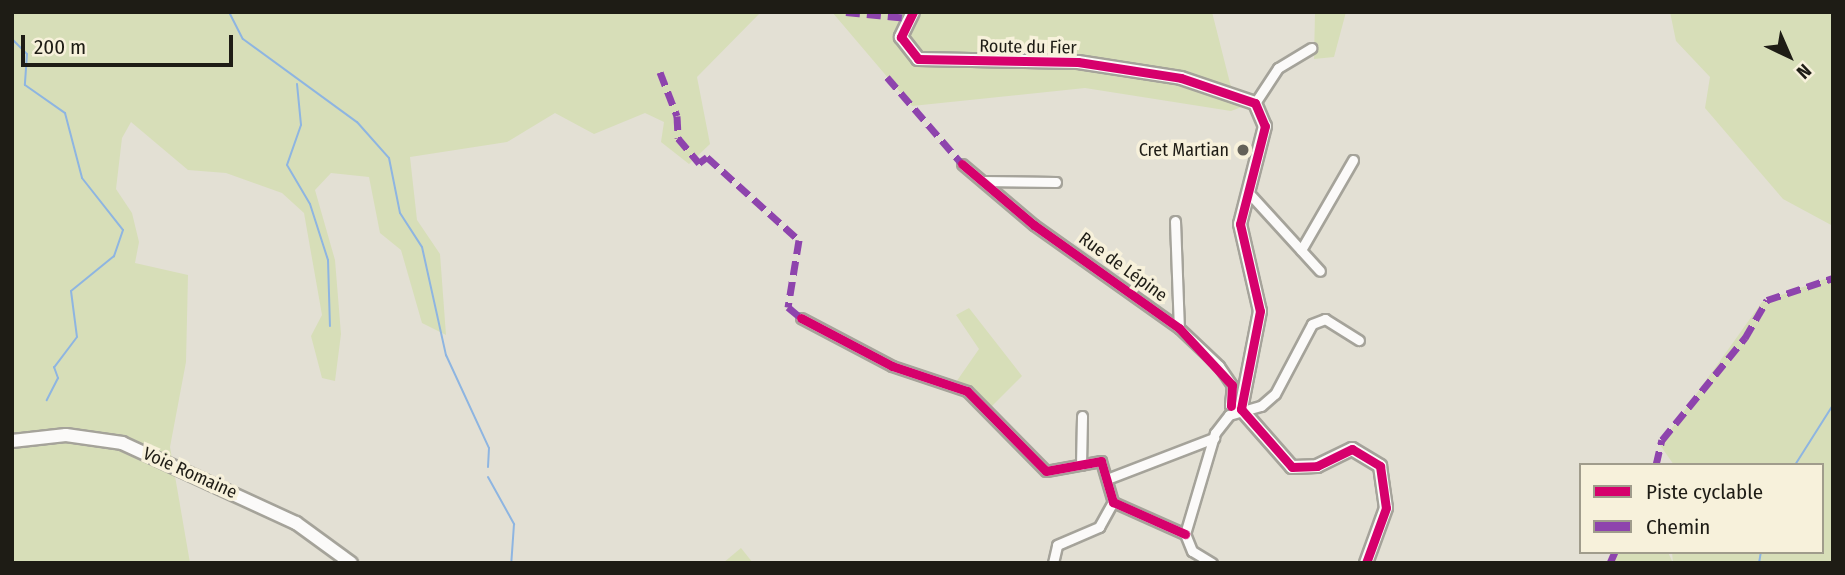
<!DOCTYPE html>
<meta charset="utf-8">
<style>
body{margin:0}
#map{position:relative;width:1845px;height:575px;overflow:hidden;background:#e3e0d4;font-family:"Fira Sans Condensed",sans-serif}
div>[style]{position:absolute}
.green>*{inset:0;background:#d7deb8}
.stream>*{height:2px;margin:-1px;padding:0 1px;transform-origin:1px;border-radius:1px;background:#8eb5e1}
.roads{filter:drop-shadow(2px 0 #a5a39a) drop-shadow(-2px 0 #a5a39a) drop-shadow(0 2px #a5a39a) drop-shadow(0 -2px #a5a39a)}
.street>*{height:9px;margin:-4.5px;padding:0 4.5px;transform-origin:4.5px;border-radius:4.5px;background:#fbfaf9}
.secondary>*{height:12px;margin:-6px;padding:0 6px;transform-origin:6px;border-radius:6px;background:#fbfaf9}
.quiet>*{height:7px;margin-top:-3.5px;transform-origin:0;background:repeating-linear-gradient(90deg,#8e44ad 0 14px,transparent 0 21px)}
.cycleway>*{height:9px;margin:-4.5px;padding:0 4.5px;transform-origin:4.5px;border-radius:4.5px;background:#d6006c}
.dots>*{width:19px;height:19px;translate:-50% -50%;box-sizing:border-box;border:4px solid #f7f1db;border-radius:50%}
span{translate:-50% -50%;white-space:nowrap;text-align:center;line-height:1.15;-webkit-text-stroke:7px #f7f1db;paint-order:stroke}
.street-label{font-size:18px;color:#1e1c15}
.poi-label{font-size:18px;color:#1e1c15}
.right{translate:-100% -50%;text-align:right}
.frame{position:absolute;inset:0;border:14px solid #1e1c15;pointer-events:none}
.legend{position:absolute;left:1579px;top:463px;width:245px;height:91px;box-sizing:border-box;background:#f7f1db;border:2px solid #a09c8c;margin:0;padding:9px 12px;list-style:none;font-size:21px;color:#1e1c15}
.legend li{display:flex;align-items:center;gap:14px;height:35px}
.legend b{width:35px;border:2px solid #a09c8c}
.north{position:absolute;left:1754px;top:21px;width:70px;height:70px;-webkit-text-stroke:5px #f7f1db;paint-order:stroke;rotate:136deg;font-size:19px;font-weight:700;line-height:28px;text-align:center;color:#1e1c15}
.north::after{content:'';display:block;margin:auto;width:24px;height:32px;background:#1e1c15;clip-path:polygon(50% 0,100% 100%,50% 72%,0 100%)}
.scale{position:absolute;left:21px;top:35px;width:212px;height:32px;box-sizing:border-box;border:4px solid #1e1c15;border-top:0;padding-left:9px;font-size:21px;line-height:24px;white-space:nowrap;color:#1e1c15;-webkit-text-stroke:5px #f7f1db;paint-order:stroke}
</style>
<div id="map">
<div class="green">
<div style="clip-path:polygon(12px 12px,761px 12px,697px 77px,710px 144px,689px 164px,661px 142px,664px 122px,645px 113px,594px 134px,555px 113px,507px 142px,410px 157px,417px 220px,440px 254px,446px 335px,422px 323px,401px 250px,380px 233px,369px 177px,331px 173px,315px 190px,335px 260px,341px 334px,335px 381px,322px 378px,311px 336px,322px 315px,304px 213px,282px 193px,226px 173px,188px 170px,131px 122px,122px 138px,116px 189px,132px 213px,139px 242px,135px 263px,188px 275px,186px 362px,170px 447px,190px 563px,12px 563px)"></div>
<div style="clip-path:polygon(832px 12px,1212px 12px,1231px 87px,1167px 72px,1167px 80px,1244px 106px,1231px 111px,1085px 88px,912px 106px)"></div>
<div style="clip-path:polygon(1315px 12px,1346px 12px,1334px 57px,1314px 59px)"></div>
<div style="clip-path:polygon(1670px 12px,1833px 12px,1833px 226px,1783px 199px,1705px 108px,1710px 77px,1676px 41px)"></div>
<div style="clip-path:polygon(1833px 276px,1833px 563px,1673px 563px,1672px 552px,1822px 552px,1822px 465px,1674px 465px,1660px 445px,1762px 302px)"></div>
<div style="clip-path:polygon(969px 308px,1022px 376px,986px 412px,954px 385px,979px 349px,956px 315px)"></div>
<div style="clip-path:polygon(741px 548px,753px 563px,723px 563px)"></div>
<div style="clip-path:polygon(1617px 552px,1668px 552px,1672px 561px,1611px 563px)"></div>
</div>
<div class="stream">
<div style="left:229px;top:12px;width:30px;rotate:63deg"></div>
<div style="left:243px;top:39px;width:141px;rotate:36.1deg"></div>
<div style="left:357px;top:122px;width:48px;rotate:48.4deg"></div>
<div style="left:389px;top:158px;width:56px;rotate:78.7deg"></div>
<div style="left:400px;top:213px;width:40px;rotate:57.1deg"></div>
<div style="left:422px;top:247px;width:111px;rotate:77.5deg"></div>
<div style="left:446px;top:355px;width:102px;rotate:65.2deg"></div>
<div style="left:489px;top:448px;width:19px;rotate:93deg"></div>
<div style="left:12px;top:39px;width:21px;rotate:45deg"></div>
<div style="left:27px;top:54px;width:31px;rotate:94deg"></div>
<div style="left:25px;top:85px;width:49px;rotate:35deg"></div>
<div style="left:65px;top:113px;width:67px;rotate:75.3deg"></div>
<div style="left:82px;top:178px;width:66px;rotate:51.7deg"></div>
<div style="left:123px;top:230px;width:28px;rotate:109deg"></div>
<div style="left:114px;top:256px;width:55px;rotate:140.9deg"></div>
<div style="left:71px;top:291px;width:46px;rotate:82.6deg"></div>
<div style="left:77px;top:337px;width:38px;rotate:127deg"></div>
<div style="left:54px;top:367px;width:12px;rotate:70deg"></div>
<div style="left:58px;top:378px;width:25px;rotate:117deg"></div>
<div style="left:297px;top:84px;width:41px;rotate:84.4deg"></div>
<div style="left:301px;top:125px;width:42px;rotate:109.3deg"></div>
<div style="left:287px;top:165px;width:45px;rotate:59.5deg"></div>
<div style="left:310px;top:204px;width:59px;rotate:72.2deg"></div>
<div style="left:328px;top:260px;width:66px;rotate:88.3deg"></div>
<div style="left:1795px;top:465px;width:71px;rotate:-57.7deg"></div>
<div style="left:488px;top:477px;width:54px;rotate:61deg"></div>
<div style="left:514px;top:524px;width:39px;rotate:94deg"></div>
<div style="left:1759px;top:563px;width:11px;rotate:-80deg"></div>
</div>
<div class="roads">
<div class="street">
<div style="left:1255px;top:103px;width:42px;rotate:-56.7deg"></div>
<div style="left:1278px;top:68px;width:39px;rotate:-31deg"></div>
<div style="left:962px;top:164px;width:94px;rotate:40.3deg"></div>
<div style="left:1034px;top:225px;width:178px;rotate:35.4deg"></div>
<div style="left:1179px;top:328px;width:55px;rotate:43.5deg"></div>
<div style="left:1219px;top:366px;width:23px;rotate:56deg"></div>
<div style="left:1232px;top:385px;width:20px;rotate:96deg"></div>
<div style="left:1230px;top:405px;width:12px;rotate:20deg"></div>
<div style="left:983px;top:181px;width:73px;rotate:0.8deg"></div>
<div style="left:1247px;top:191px;width:108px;rotate:47.6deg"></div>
<div style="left:1175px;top:221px;width:107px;rotate:87.9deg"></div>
<div style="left:1301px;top:250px;width:104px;rotate:-60deg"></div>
<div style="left:801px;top:318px;width:103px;rotate:27.8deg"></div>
<div style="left:892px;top:366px;width:79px;rotate:18.4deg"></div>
<div style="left:967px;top:391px;width:112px;rotate:45.4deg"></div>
<div style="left:1046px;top:471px;width:56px;rotate:-10.3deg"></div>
<div style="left:1101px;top:461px;width:43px;rotate:73.7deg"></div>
<div style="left:1113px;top:502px;width:79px;rotate:24deg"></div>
<div style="left:1081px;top:465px;width:49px;rotate:-88.8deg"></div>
<div style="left:1107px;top:479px;width:115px;rotate:-21deg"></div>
<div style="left:1053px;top:563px;width:18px;rotate:-77deg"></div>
<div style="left:1057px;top:545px;width:46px;rotate:-23.2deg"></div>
<div style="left:1099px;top:527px;width:29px;rotate:-61deg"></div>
<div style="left:1212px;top:563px;width:23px;rotate:-149deg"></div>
<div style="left:1192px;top:551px;width:18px;rotate:-112deg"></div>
<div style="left:1185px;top:534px;width:105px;rotate:-73.5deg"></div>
<div style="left:1215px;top:433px;width:23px;rotate:-52deg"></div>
<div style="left:1229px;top:415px;width:33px;rotate:-16deg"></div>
<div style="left:1261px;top:406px;width:18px;rotate:-41deg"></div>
<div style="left:1275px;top:394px;width:79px;rotate:-62.1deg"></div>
<div style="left:1312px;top:324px;width:14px;rotate:-21deg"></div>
<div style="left:1325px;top:319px;width:40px;rotate:32deg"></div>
</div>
<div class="secondary">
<div style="left:913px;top:12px;width:28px;rotate:116deg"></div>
<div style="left:901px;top:37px;width:28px;rotate:52deg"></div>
<div style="left:918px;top:59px;width:160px;rotate:1.1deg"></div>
<div style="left:1078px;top:62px;width:104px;rotate:8.8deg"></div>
<div style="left:1181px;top:78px;width:78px;rotate:18.7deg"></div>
<div style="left:1255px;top:103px;width:25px;rotate:67deg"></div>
<div style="left:1265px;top:126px;width:101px;rotate:104.3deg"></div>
<div style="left:1240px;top:224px;width:89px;rotate:77.1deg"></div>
<div style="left:1260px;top:311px;width:100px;rotate:101deg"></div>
<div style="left:1241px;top:409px;width:77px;rotate:48.7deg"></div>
<div style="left:1292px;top:467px;width:25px;rotate:-2deg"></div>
<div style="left:1317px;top:466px;width:39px;rotate:-26deg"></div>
<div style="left:1352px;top:449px;width:33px;rotate:31deg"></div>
<div style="left:1380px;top:466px;width:42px;rotate:81.9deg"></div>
<div style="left:1386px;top:508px;width:59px;rotate:110deg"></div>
<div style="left:12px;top:441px;width:54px;rotate:-6.3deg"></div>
<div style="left:66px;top:435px;width:57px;rotate:8.1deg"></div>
<div style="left:122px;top:443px;width:192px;rotate:24.7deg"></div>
<div style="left:296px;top:523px;width:68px;rotate:36deg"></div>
</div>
</div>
<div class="quiet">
<div style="left:846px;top:12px;width:62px;rotate:5.5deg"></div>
<div style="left:660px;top:72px;width:47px;rotate:68.9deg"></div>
<div style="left:677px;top:116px;width:22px;rotate:87deg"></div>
<div style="left:678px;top:138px;width:33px;rotate:50deg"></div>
<div style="left:699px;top:163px;width:10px;rotate:-37deg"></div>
<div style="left:707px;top:157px;width:124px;rotate:42.1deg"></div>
<div style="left:799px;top:240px;width:68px;rotate:99.3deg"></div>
<div style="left:788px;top:307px;width:17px;rotate:40deg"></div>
<div style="left:887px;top:77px;width:115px;rotate:49.2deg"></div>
<div style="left:1656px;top:465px;width:26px;rotate:-77deg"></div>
<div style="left:1662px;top:440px;width:132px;rotate:-50.9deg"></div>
<div style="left:1745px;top:338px;width:44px;rotate:-59.9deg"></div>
<div style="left:1767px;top:300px;width:70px;rotate:-18.4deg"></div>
<div style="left:1610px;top:563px;width:12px;rotate:-66deg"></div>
</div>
<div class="cycleway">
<div style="left:913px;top:12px;width:28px;rotate:116deg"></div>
<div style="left:901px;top:37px;width:28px;rotate:52deg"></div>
<div style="left:918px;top:59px;width:160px;rotate:1.1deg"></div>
<div style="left:1078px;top:62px;width:104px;rotate:8.8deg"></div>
<div style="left:1181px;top:78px;width:78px;rotate:18.7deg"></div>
<div style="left:1255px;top:103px;width:25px;rotate:67deg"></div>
<div style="left:1265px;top:126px;width:101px;rotate:104.3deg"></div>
<div style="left:1240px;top:224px;width:89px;rotate:77.1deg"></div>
<div style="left:1260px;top:311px;width:100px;rotate:101deg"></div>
<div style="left:1241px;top:409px;width:77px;rotate:48.7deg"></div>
<div style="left:1292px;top:467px;width:25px;rotate:-2deg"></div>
<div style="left:1317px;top:466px;width:39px;rotate:-26deg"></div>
<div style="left:1352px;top:449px;width:33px;rotate:31deg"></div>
<div style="left:1380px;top:466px;width:42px;rotate:81.9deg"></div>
<div style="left:1386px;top:508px;width:59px;rotate:110deg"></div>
<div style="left:962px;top:164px;width:94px;rotate:40.3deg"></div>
<div style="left:1034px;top:225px;width:178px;rotate:35.4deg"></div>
<div style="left:1179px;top:328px;width:78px;rotate:47.1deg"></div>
<div style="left:1232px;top:385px;width:21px;rotate:93deg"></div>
<div style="left:801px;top:318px;width:103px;rotate:27.8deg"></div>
<div style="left:892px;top:366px;width:79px;rotate:18.4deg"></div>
<div style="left:967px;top:391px;width:112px;rotate:45.4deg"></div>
<div style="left:1046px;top:471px;width:56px;rotate:-10.3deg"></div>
<div style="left:1101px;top:461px;width:43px;rotate:73.7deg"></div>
<div style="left:1113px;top:502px;width:79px;rotate:24deg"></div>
</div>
<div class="dots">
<div style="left:1243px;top:150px;background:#636158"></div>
</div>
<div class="street-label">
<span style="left:1028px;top:47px;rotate:1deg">Route du Fier</span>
<span style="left:1123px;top:267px;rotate:36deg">Rue de Lépine</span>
<span style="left:190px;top:473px;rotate:24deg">Voie Romaine</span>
</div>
<div class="poi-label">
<span class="right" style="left:1229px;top:150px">Cret Martian</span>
</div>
<div class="frame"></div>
<ul class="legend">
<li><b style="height:9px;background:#d6006c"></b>Piste cyclable</li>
<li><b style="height:9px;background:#8e44ad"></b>Chemin</li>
</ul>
<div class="north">N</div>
<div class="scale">200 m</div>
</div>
